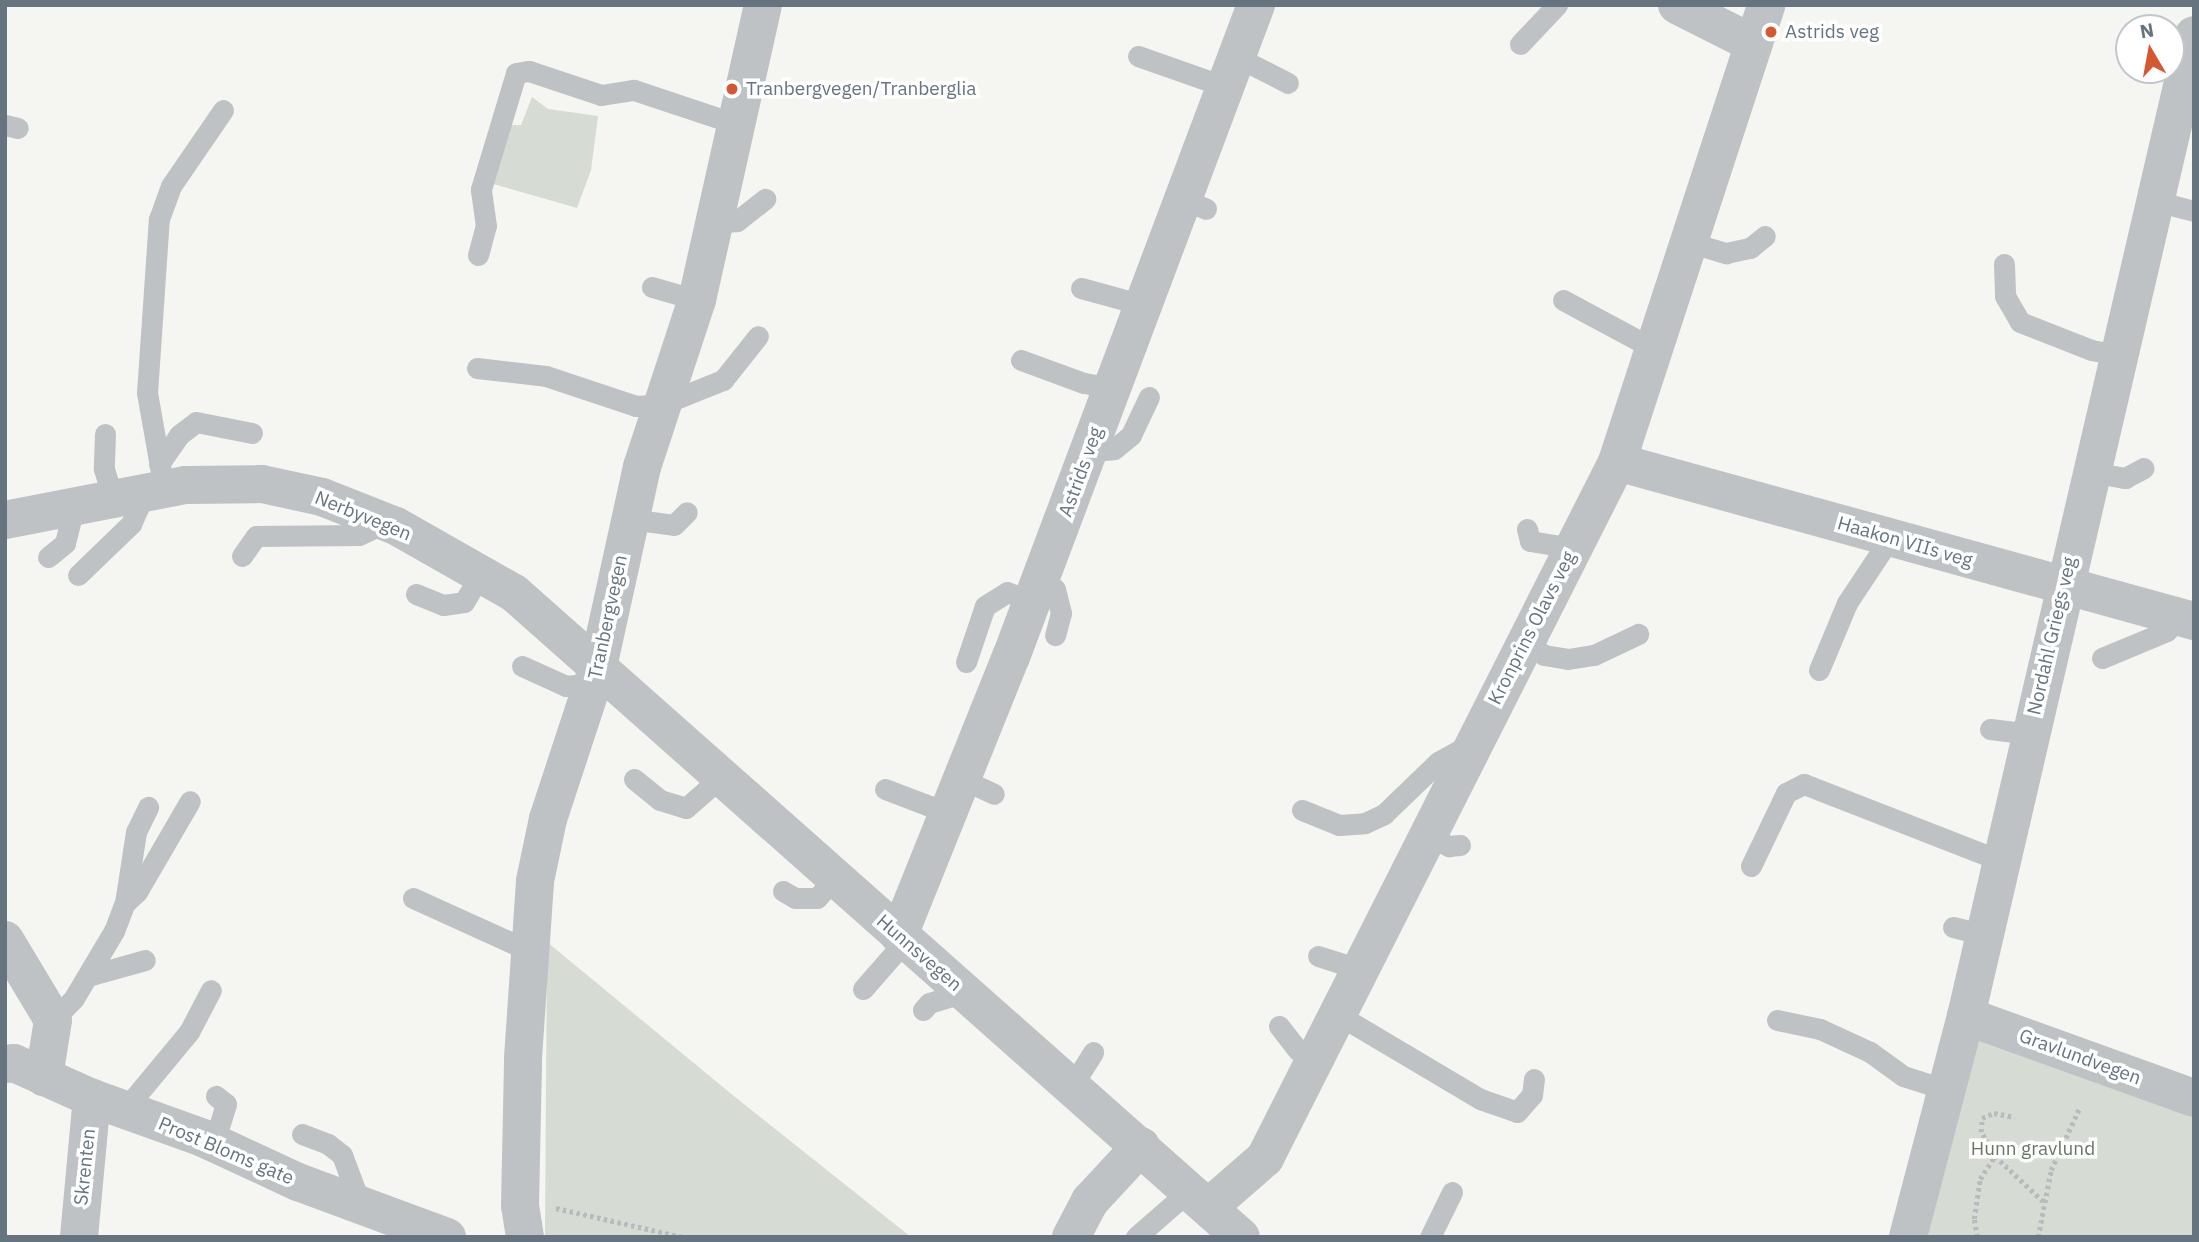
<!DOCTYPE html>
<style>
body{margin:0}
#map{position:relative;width:2199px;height:1242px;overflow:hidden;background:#f5f5f1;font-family:"IBM Plex Sans",sans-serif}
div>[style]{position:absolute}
.green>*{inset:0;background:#d6dbd3}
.path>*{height:4.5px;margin-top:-2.25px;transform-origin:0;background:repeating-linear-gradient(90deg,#b8bbbd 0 3.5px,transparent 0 7px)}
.service>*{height:21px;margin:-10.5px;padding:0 10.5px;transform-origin:10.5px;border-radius:10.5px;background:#bec2c5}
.minor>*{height:38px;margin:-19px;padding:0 19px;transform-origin:19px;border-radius:19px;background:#bec2c5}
.dots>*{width:19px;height:19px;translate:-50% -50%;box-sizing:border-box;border:4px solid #fff;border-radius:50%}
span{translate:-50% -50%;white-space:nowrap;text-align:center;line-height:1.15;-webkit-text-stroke:7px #fff;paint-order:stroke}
.poi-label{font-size:19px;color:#667480}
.left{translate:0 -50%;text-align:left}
.street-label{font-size:19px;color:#667480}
.park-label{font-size:19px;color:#687864}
.frame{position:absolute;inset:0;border:7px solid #667480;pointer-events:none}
.north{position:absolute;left:2115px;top:14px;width:70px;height:70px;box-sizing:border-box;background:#fff;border:2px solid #c2c7cc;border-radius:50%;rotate:350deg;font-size:19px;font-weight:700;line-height:28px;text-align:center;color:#667480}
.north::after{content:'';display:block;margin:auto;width:24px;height:32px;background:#d55831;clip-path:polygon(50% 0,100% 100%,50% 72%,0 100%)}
</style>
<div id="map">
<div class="green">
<div style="clip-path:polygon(532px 97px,548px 109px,598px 116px,591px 170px,577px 208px,493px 184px,510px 125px,521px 125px)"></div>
<div style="clip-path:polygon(547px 942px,735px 1097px,911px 1237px,545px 1237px)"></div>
<div style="clip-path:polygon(1975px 1032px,2194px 1114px,2194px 1237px,1914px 1237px)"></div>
</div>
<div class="path">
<div style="left:1995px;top:1156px;width:28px;rotate:-120deg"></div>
<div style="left:1981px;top:1132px;width:14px;rotate:-86deg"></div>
<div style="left:1982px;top:1118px;width:13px;rotate:-23deg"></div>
<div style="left:1994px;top:1113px;width:21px;rotate:11deg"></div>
<div style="left:556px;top:1208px;width:130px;rotate:12.9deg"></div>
<div style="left:1977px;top:1237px;width:18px;rotate:-99deg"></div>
<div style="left:1974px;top:1219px;width:40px;rotate:-81.5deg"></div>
<div style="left:1980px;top:1179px;width:27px;rotate:-57deg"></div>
<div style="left:1995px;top:1156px;width:66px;rotate:43.2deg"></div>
<div style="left:2038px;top:1237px;width:68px;rotate:-79deg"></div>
<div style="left:2051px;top:1170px;width:69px;rotate:-65.3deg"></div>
</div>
<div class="service">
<div style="left:1520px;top:44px;width:54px;rotate:-46.5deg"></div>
<div style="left:1138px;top:56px;width:93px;rotate:19.4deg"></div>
<div style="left:1237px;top:57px;width:57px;rotate:27deg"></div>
<div style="left:5px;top:125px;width:13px;rotate:13deg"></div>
<div style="left:1183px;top:199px;width:25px;rotate:23deg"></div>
<div style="left:2155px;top:201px;width:40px;rotate:14.4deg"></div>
<div style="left:714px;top:222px;width:23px;rotate:-2deg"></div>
<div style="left:737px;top:221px;width:36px;rotate:-38deg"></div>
<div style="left:1689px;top:242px;width:39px;rotate:17deg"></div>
<div style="left:1726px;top:253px;width:25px;rotate:-12deg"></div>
<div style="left:1750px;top:248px;width:19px;rotate:-39deg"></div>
<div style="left:478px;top:255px;width:30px;rotate:-75deg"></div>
<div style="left:486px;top:226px;width:37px;rotate:-98deg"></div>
<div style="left:481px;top:189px;width:121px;rotate:-73.2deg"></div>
<div style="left:516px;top:73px;width:13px;rotate:-9deg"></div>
<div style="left:529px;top:71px;width:76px;rotate:18.4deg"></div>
<div style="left:601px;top:95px;width:33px;rotate:-9deg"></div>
<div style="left:634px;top:90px;width:108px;rotate:18.4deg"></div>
<div style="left:2004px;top:264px;width:32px;rotate:88deg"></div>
<div style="left:2005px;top:296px;width:30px;rotate:60deg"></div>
<div style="left:2020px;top:322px;width:76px;rotate:21.5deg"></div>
<div style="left:2091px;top:350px;width:28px;rotate:10deg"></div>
<div style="left:652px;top:287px;width:47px;rotate:16.1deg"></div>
<div style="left:1081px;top:288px;width:64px;rotate:15.3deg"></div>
<div style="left:1563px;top:300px;width:103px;rotate:28.3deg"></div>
<div style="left:1021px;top:360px;width:67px;rotate:20.1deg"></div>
<div style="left:1084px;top:383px;width:28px;rotate:10deg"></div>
<div style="left:477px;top:368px;width:69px;rotate:6.6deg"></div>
<div style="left:546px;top:376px;width:95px;rotate:18.4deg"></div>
<div style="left:636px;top:406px;width:27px;rotate:-4deg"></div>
<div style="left:663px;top:404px;width:65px;rotate:-21.8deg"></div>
<div style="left:723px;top:380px;width:56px;rotate:-51.5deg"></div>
<div style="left:105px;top:434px;width:35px;rotate:92deg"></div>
<div style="left:104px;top:469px;width:31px;rotate:73deg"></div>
<div style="left:1088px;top:451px;width:26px;rotate:-4deg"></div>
<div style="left:1114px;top:449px;width:22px;rotate:-39deg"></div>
<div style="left:1131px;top:435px;width:42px;rotate:-64.7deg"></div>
<div style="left:159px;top:464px;width:35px;rotate:-55deg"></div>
<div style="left:179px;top:435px;width:21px;rotate:-37deg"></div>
<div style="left:196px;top:422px;width:57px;rotate:11.1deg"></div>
<div style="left:2091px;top:472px;width:35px;rotate:10deg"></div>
<div style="left:2125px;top:478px;width:21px;rotate:-28deg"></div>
<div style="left:164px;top:489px;width:97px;rotate:-100deg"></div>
<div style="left:147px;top:393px;width:174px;rotate:-86.1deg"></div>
<div style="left:159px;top:219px;width:35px;rotate:-70deg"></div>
<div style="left:171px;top:186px;width:92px;rotate:-55.6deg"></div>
<div style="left:630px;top:519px;width:44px;rotate:7.8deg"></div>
<div style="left:674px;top:525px;width:18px;rotate:-45deg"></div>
<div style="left:1527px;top:529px;width:12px;rotate:76deg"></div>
<div style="left:1530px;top:541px;width:44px;rotate:9.2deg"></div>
<div style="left:242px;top:556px;width:24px;rotate:-55deg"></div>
<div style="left:256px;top:536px;width:103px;rotate:-0.6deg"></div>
<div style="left:359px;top:535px;width:31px;rotate:-25deg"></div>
<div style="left:48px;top:557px;width:22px;rotate:-39deg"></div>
<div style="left:65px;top:543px;width:38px;rotate:-76deg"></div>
<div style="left:78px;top:575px;width:74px;rotate:-43.9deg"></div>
<div style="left:131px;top:524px;width:34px;rotate:-66deg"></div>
<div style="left:1041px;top:579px;width:17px;rotate:36deg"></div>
<div style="left:1055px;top:589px;width:25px;rotate:76deg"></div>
<div style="left:1061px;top:613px;width:23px;rotate:105deg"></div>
<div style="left:416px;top:594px;width:29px;rotate:22deg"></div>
<div style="left:443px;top:605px;width:21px;rotate:-8deg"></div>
<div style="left:464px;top:602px;width:33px;rotate:-59deg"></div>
<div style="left:1525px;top:642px;width:23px;rotate:34deg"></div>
<div style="left:1544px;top:655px;width:24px;rotate:9deg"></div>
<div style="left:1568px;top:659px;width:26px;rotate:-9deg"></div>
<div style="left:1594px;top:655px;width:49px;rotate:-25.5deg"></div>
<div style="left:2102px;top:658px;width:70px;rotate:-22.6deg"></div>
<div style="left:2167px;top:631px;width:18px;rotate:-56deg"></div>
<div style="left:966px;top:662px;width:59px;rotate:-71.3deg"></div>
<div style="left:985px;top:606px;width:26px;rotate:-32deg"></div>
<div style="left:1007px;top:592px;width:27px;rotate:20deg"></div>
<div style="left:522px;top:666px;width:48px;rotate:24.4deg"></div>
<div style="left:566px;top:686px;width:28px;rotate:-6deg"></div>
<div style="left:1819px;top:670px;width:73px;rotate:-67.3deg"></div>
<div style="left:1847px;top:603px;width:78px;rotate:-56.5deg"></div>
<div style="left:1990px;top:729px;width:39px;rotate:7deg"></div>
<div style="left:634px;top:779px;width:33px;rotate:39deg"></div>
<div style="left:660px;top:800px;width:27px;rotate:17deg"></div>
<div style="left:686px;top:808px;width:47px;rotate:-41.5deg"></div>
<div style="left:962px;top:779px;width:35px;rotate:25deg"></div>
<div style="left:885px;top:789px;width:67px;rotate:20.9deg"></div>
<div style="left:1302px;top:810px;width:40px;rotate:22deg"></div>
<div style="left:1339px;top:825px;width:26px;rotate:-4deg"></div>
<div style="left:1365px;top:823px;width:21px;rotate:-25deg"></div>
<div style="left:1384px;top:814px;width:75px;rotate:-43.9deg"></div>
<div style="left:1438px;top:762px;width:39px;rotate:-29deg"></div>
<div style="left:1427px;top:835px;width:25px;rotate:27deg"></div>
<div style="left:1449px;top:846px;width:11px;rotate:-5deg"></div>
<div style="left:1751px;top:866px;width:81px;rotate:-64.4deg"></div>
<div style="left:1786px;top:793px;width:20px;rotate:-27deg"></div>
<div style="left:1804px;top:784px;width:209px;rotate:21.3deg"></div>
<div style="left:783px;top:891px;width:14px;rotate:30deg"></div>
<div style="left:795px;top:898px;width:22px"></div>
<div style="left:817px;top:898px;width:27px;rotate:-48deg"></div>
<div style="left:413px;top:898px;width:128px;rotate:24.4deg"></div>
<div style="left:125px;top:903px;width:16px;rotate:-43deg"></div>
<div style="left:137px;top:892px;width:105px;rotate:-59.8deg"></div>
<div style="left:1953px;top:927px;width:30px;rotate:14deg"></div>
<div style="left:1318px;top:956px;width:43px;rotate:17.6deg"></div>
<div style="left:88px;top:976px;width:59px;rotate:-15.7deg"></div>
<div style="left:863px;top:989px;width:64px;rotate:-48.8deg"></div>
<div style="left:923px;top:1010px;width:9px;rotate:-49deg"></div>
<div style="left:929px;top:1003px;width:37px;rotate:-17deg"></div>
<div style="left:1337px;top:1014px;width:166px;rotate:30.7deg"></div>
<div style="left:1480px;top:1099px;width:39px;rotate:19deg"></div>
<div style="left:1517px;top:1112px;width:23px;rotate:-49deg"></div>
<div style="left:1532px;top:1095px;width:16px;rotate:-83deg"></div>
<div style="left:53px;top:1020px;width:30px;rotate:-46deg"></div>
<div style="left:74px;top:998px;width:78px;rotate:-59.2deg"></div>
<div style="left:114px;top:931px;width:30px;rotate:-69deg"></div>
<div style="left:125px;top:903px;width:72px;rotate:-81.2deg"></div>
<div style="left:136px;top:832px;width:28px;rotate:-64deg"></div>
<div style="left:1777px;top:1020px;width:44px;rotate:11.8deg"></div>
<div style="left:1820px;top:1029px;width:55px;rotate:24.7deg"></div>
<div style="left:1870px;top:1052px;width:41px;rotate:36deg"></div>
<div style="left:1903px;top:1076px;width:43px;rotate:17.6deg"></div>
<div style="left:1279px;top:1026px;width:31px;rotate:52deg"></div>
<div style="left:1298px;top:1050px;width:18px;rotate:22deg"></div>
<div style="left:1072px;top:1086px;width:40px;rotate:-58deg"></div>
<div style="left:125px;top:1109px;width:100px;rotate:-50.3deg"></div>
<div style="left:189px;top:1032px;width:47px;rotate:-62.4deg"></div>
<div style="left:302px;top:1134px;width:28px;rotate:21deg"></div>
<div style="left:328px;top:1144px;width:18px;rotate:38deg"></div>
<div style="left:342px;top:1155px;width:51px;rotate:69.4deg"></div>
<div style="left:214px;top:1143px;width:41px;rotate:-72.9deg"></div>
<div style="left:226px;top:1104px;width:13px;rotate:-141deg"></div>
<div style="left:1136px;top:1237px;width:73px;rotate:-41.1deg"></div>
<div style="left:1430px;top:1237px;width:50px;rotate:-63.9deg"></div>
</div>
<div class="minor">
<div style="left:1677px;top:5px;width:86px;rotate:26.9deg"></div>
<div style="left:1617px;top:462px;width:599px;rotate:15.41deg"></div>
<div style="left:5px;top:520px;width:183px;rotate:-11deg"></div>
<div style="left:185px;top:485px;width:77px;rotate:-0.7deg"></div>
<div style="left:262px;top:484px;width:61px;rotate:12.2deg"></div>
<div style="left:322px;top:497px;width:79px;rotate:21.4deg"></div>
<div style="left:396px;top:526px;width:136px;rotate:29.6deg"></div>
<div style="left:514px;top:593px;width:971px;rotate:41.54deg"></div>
<div style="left:899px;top:935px;width:300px;rotate:-68.1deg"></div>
<div style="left:1011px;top:657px;width:697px;rotate:-69.41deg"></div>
<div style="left:5px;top:940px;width:93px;rotate:59deg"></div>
<div style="left:53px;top:1020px;width:58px;rotate:99deg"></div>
<div style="left:1966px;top:1016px;width:242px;rotate:19.8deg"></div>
<div style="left:5px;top:1064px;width:9px;rotate:-6deg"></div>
<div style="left:14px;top:1063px;width:85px;rotate:24.2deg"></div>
<div style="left:92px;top:1098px;width:118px;rotate:19.8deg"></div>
<div style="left:203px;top:1138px;width:105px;rotate:24.9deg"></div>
<div style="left:298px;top:1182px;width:159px;rotate:20.3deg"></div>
<div style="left:1210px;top:1206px;width:73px;rotate:-41.1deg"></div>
<div style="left:1265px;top:1158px;width:780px;rotate:-63.17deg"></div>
<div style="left:1617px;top:462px;width:481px;rotate:-71.9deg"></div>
<div style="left:79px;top:1237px;width:140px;rotate:-84.7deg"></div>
<div style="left:525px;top:1237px;width:31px;rotate:-99deg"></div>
<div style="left:520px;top:1206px;width:148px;rotate:-88.8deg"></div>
<div style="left:523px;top:1058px;width:177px;rotate:-86.1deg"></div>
<div style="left:535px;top:881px;width:63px;rotate:-78.2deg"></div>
<div style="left:548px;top:819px;width:160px;rotate:-71.8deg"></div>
<div style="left:598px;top:667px;width:205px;rotate:-77.6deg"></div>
<div style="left:642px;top:467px;width:176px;rotate:-71.8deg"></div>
<div style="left:697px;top:300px;width:302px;rotate:-77.4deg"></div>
<div style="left:1071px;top:1237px;width:41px;rotate:-62.2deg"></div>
<div style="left:1090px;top:1201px;width:75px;rotate:-47.2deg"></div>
<div style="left:1908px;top:1237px;width:228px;rotate:-75.3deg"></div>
<div style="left:1966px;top:1016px;width:1007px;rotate:-76.92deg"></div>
</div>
<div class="dots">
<div style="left:1771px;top:32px;background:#d55831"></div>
<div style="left:732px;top:89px;background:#d55831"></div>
</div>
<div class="poi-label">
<span class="left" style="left:1785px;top:32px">Astrids veg</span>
<span class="left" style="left:746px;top:89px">Tranbergvegen/Tranberglia</span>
</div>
<div class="street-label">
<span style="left:1081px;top:472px;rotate:-70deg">Astrids veg</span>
<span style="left:363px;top:516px;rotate:22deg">Nerbyvegen</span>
<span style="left:1905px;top:542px;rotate:16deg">Haakon VIIs veg</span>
<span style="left:608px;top:617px;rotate:-78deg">Tranbergvegen</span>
<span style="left:1532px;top:628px;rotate:-63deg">Kronprins Olavs veg</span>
<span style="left:2052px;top:636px;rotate:-77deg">Nordahl Griegs veg</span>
<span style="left:919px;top:953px;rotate:41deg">Hunnsvegen</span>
<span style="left:2080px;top:1057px;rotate:20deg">Gravlundvegen</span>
<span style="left:226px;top:1151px;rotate:23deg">Prost Bloms gate</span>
<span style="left:85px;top:1167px;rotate:-84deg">Skrenten</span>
</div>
<div class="park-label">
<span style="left:2033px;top:1149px">Hunn gravlund</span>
</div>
<div class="frame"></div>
<div class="north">N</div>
</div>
